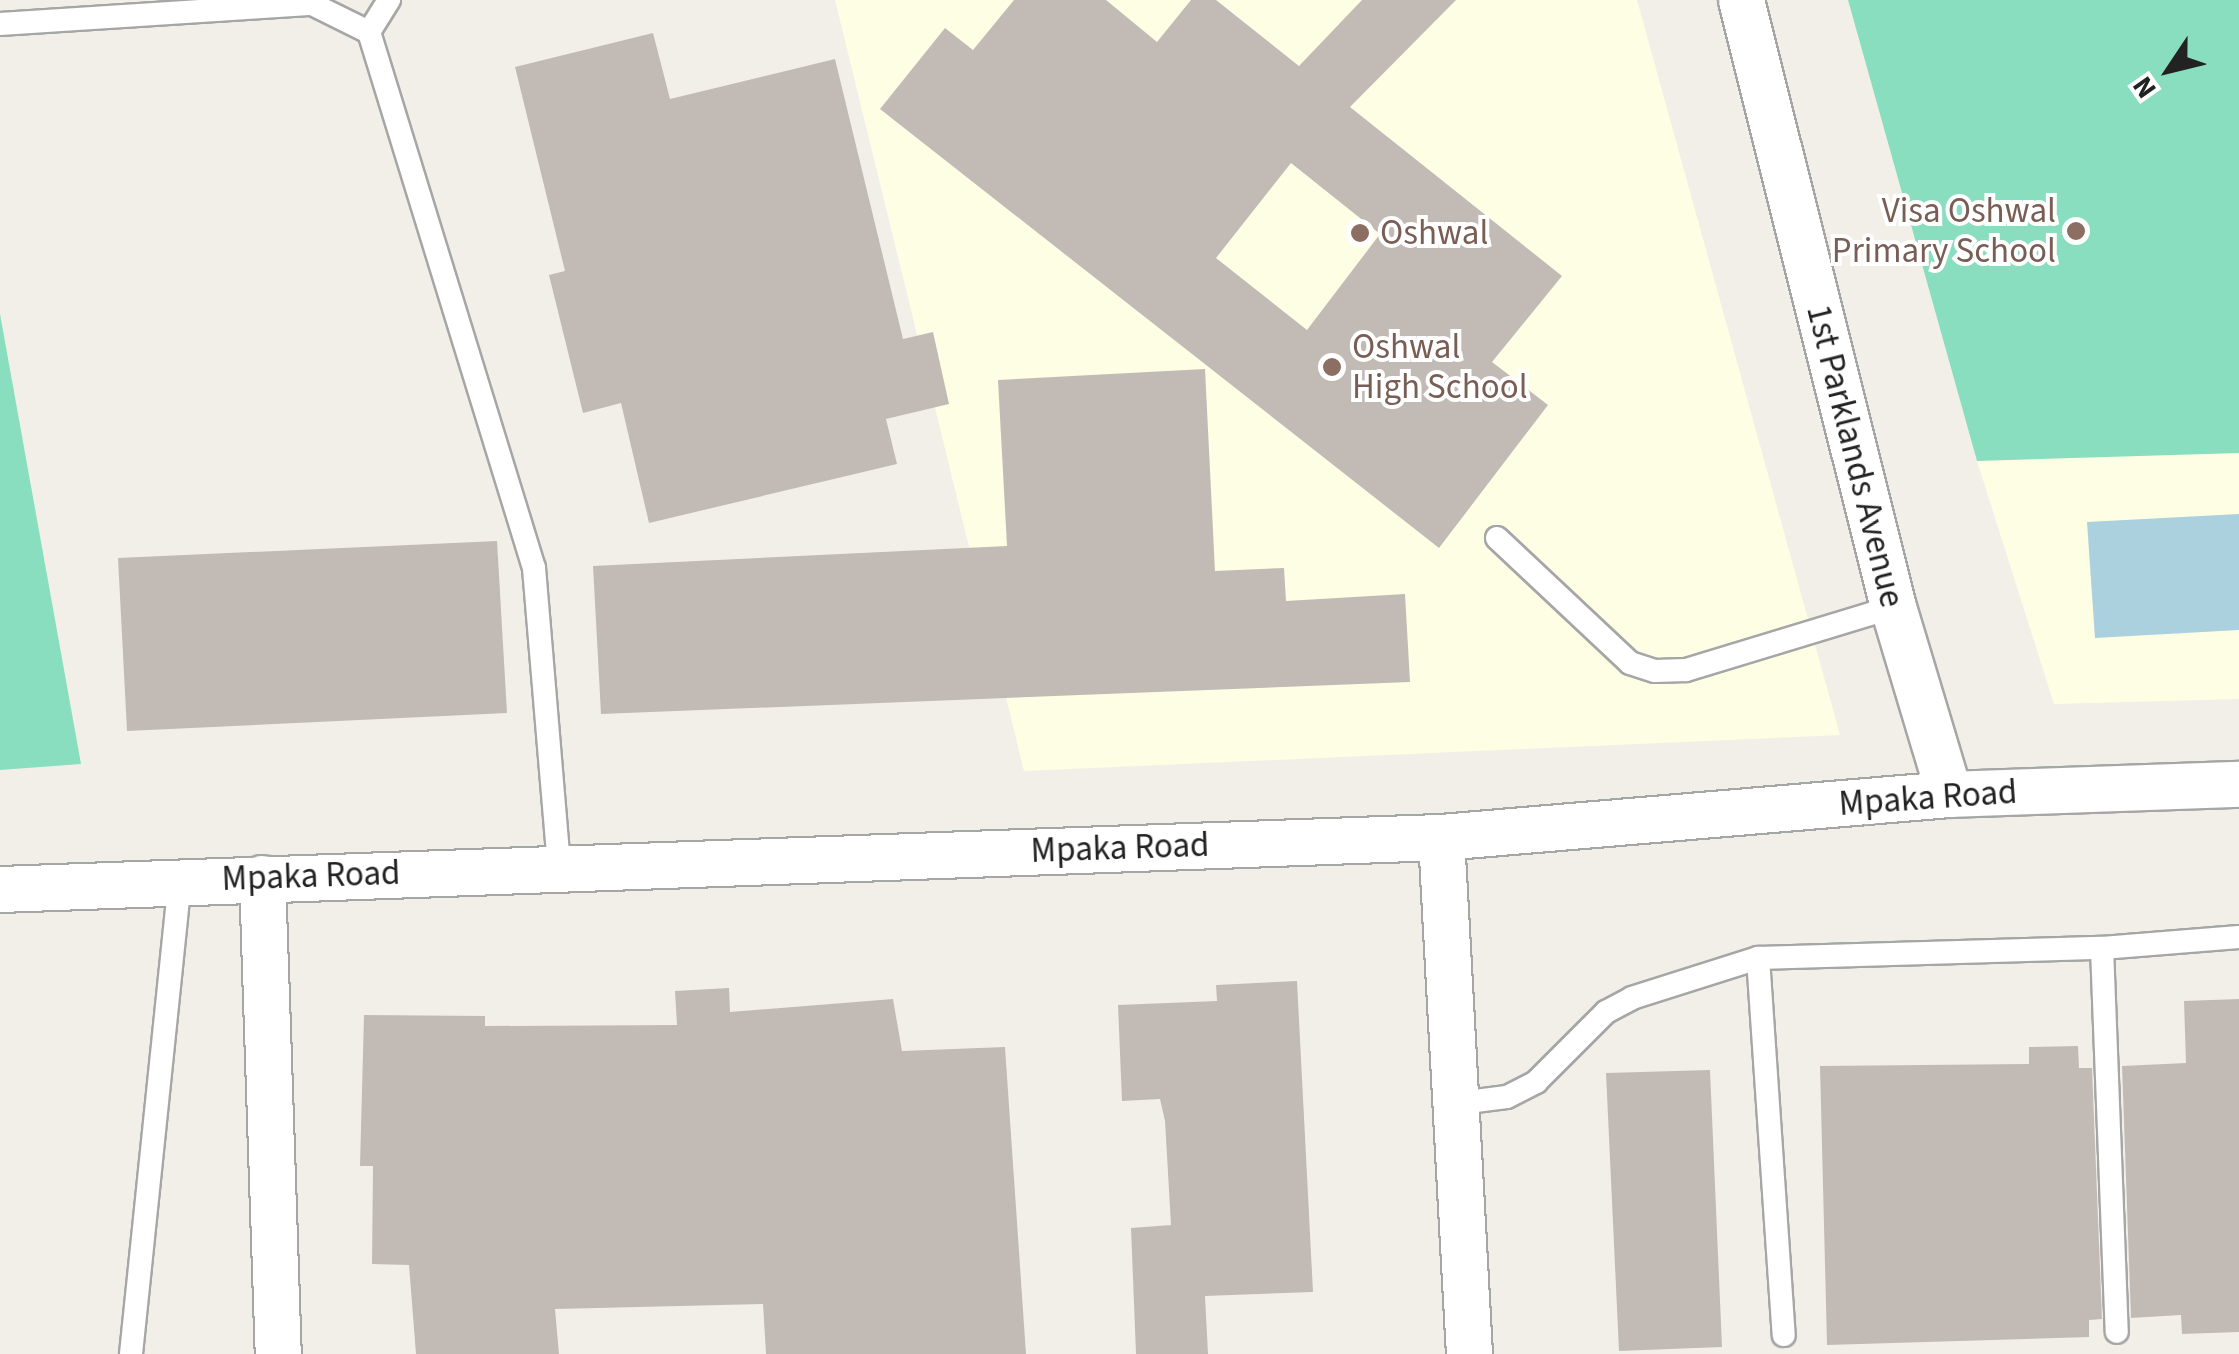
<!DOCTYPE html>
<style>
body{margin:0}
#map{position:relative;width:2239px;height:1354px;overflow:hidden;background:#f2efe9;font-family:"Source Sans 3",sans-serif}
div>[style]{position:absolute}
.education>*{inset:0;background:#fefee5}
.pitch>*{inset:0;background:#89debf}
.water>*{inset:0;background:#abd1de}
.building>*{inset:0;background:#c2bbb5}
.roads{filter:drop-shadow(2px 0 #a6a6a6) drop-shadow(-2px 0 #a6a6a6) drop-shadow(0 2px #a6a6a6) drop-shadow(0 -2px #a6a6a6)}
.service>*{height:22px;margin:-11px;padding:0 11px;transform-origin:11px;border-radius:11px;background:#fff}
.minor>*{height:45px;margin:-22.5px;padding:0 22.5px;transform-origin:22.5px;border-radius:22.5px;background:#fff}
.dots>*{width:28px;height:28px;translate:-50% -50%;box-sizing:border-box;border:5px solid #fff;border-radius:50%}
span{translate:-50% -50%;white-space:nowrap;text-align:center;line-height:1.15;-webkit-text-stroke:8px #fff;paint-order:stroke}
.education-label{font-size:35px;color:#785e54}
.right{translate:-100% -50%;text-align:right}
.left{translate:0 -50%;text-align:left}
.street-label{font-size:35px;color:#222}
.north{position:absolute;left:2119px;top:20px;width:100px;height:100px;-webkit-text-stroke:8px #fff;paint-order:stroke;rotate:235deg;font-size:28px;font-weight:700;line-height:40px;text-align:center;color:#222}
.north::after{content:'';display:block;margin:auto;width:35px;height:45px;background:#222;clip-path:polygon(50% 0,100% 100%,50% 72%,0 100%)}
</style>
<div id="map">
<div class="education">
<div style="clip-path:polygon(835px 0,1637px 0,1840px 735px,1024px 771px)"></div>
<div style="clip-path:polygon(1848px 0,2239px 0,2239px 699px,2054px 704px,1977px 461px)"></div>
</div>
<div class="pitch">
<div style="clip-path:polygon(1848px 0,2239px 0,2239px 453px,1977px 461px)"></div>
<div style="clip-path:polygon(0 314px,81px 764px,0 770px)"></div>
</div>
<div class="water">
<div style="clip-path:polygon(2239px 514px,2239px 630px,2095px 638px,2087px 522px)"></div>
</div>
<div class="building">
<div style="clip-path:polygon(evenodd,1014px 0,1106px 0,1157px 42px,1191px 0,1216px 0,1299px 66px,1362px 0,1456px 0,1350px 107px,1562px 276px,1492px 362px,1548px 405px,1439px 548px,880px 109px,945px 28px,973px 50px,1014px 0,1291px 163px,1380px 234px,1307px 330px,1216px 258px,1291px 163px)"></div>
<div style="clip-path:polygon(653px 33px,670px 99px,835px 59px,903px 339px,933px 332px,949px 404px,886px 419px,897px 464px,649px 523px,621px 403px,583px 413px,549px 275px,565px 271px,515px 67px)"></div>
<div style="clip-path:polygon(1205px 369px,1215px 571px,1284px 568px,1286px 601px,1405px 594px,1410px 682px,601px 714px,593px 566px,1007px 546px,998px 380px)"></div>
<div style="clip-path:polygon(497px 541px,507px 713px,127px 731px,118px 558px)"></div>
<div style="clip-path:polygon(1297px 981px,1313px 1292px,1205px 1296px,1208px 1354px,1136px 1354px,1131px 1228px,1171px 1225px,1165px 1121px,1160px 1099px,1122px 1101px,1118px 1005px,1217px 1001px,1216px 985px)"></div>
<div style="clip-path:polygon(729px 988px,730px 1012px,893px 999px,902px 1051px,1005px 1047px,1026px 1354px,766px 1354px,763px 1304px,555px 1309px,559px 1354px,416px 1354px,409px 1265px,372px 1264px,373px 1166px,360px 1166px,364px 1015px,485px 1016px,485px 1026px,677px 1025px,675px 991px)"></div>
<div style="clip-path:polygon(2239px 999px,2239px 1332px,2182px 1334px,2181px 1315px,2131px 1318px,2122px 1066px,2186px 1063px,2184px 1001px)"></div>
<div style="clip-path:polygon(2078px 1046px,2079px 1068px,2092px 1068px,2102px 1319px,2089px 1320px,2089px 1337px,1827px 1345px,1820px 1066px,2029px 1064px,2029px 1047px)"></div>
<div style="clip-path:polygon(1710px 1070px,1722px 1347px,1619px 1351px,1606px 1073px)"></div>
</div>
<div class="roads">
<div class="service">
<div style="left:0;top:24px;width:313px;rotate:-3.7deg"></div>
<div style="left:312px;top:4px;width:64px;rotate:26.2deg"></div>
<div style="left:369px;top:32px;width:561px;rotate:72.89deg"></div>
<div style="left:534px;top:568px;width:300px;rotate:85.2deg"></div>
<div style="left:369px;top:32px;width:38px;rotate:-58deg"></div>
<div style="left:1497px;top:538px;width:183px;rotate:43.2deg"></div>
<div style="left:1630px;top:663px;width:26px;rotate:18deg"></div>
<div style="left:1655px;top:671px;width:31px;rotate:-2deg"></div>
<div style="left:1686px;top:670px;width:216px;rotate:-16.9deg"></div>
<div style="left:2102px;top:948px;width:384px;rotate:87.8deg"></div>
<div style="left:1758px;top:958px;width:378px;rotate:86.1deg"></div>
<div style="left:1452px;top:1104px;width:55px;rotate:-7.3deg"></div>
<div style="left:1507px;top:1097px;width:33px;rotate:-27deg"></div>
<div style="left:1536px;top:1082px;width:99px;rotate:-45deg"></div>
<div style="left:1606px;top:1012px;width:30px;rotate:-28deg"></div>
<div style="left:1632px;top:998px;width:132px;rotate:-17.6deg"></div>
<div style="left:1758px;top:958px;width:344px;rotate:-1.7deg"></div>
<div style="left:2102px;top:948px;width:137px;rotate:-4.6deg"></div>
<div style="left:131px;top:1354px;width:476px;rotate:-84.1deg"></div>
</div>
<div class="minor">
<div style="left:1741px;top:0;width:626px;rotate:75.94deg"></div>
<div style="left:1893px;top:607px;width:195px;rotate:73.3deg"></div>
<div style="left:1441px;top:837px;width:518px;rotate:86.9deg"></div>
<div style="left:262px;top:878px;width:476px;rotate:88.1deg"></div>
<div style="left:0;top:889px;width:1442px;rotate:-2.07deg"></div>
<div style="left:1441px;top:837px;width:510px;rotate:-4.84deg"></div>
<div style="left:1949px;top:794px;width:290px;rotate:-2deg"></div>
</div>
</div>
<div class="dots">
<div style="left:2076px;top:231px;background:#8d6e63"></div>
<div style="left:1360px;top:233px;background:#8d6e63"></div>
<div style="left:1332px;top:367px;background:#8d6e63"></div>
</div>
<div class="education-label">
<span class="right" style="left:2056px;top:231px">Visa Oshwal<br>Primary School</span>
<span class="left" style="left:1380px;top:233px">Oshwal</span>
<span class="left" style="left:1352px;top:367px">Oshwal<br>High School</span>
</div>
<div class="street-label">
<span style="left:1855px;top:456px;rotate:76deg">1st Parklands Avenue</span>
<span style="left:1928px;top:798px;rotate:-4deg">Mpaka Road</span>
<span style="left:1120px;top:848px;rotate:-2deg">Mpaka Road</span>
<span style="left:311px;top:876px;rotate:-2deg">Mpaka Road</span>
</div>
<div class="north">N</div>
</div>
